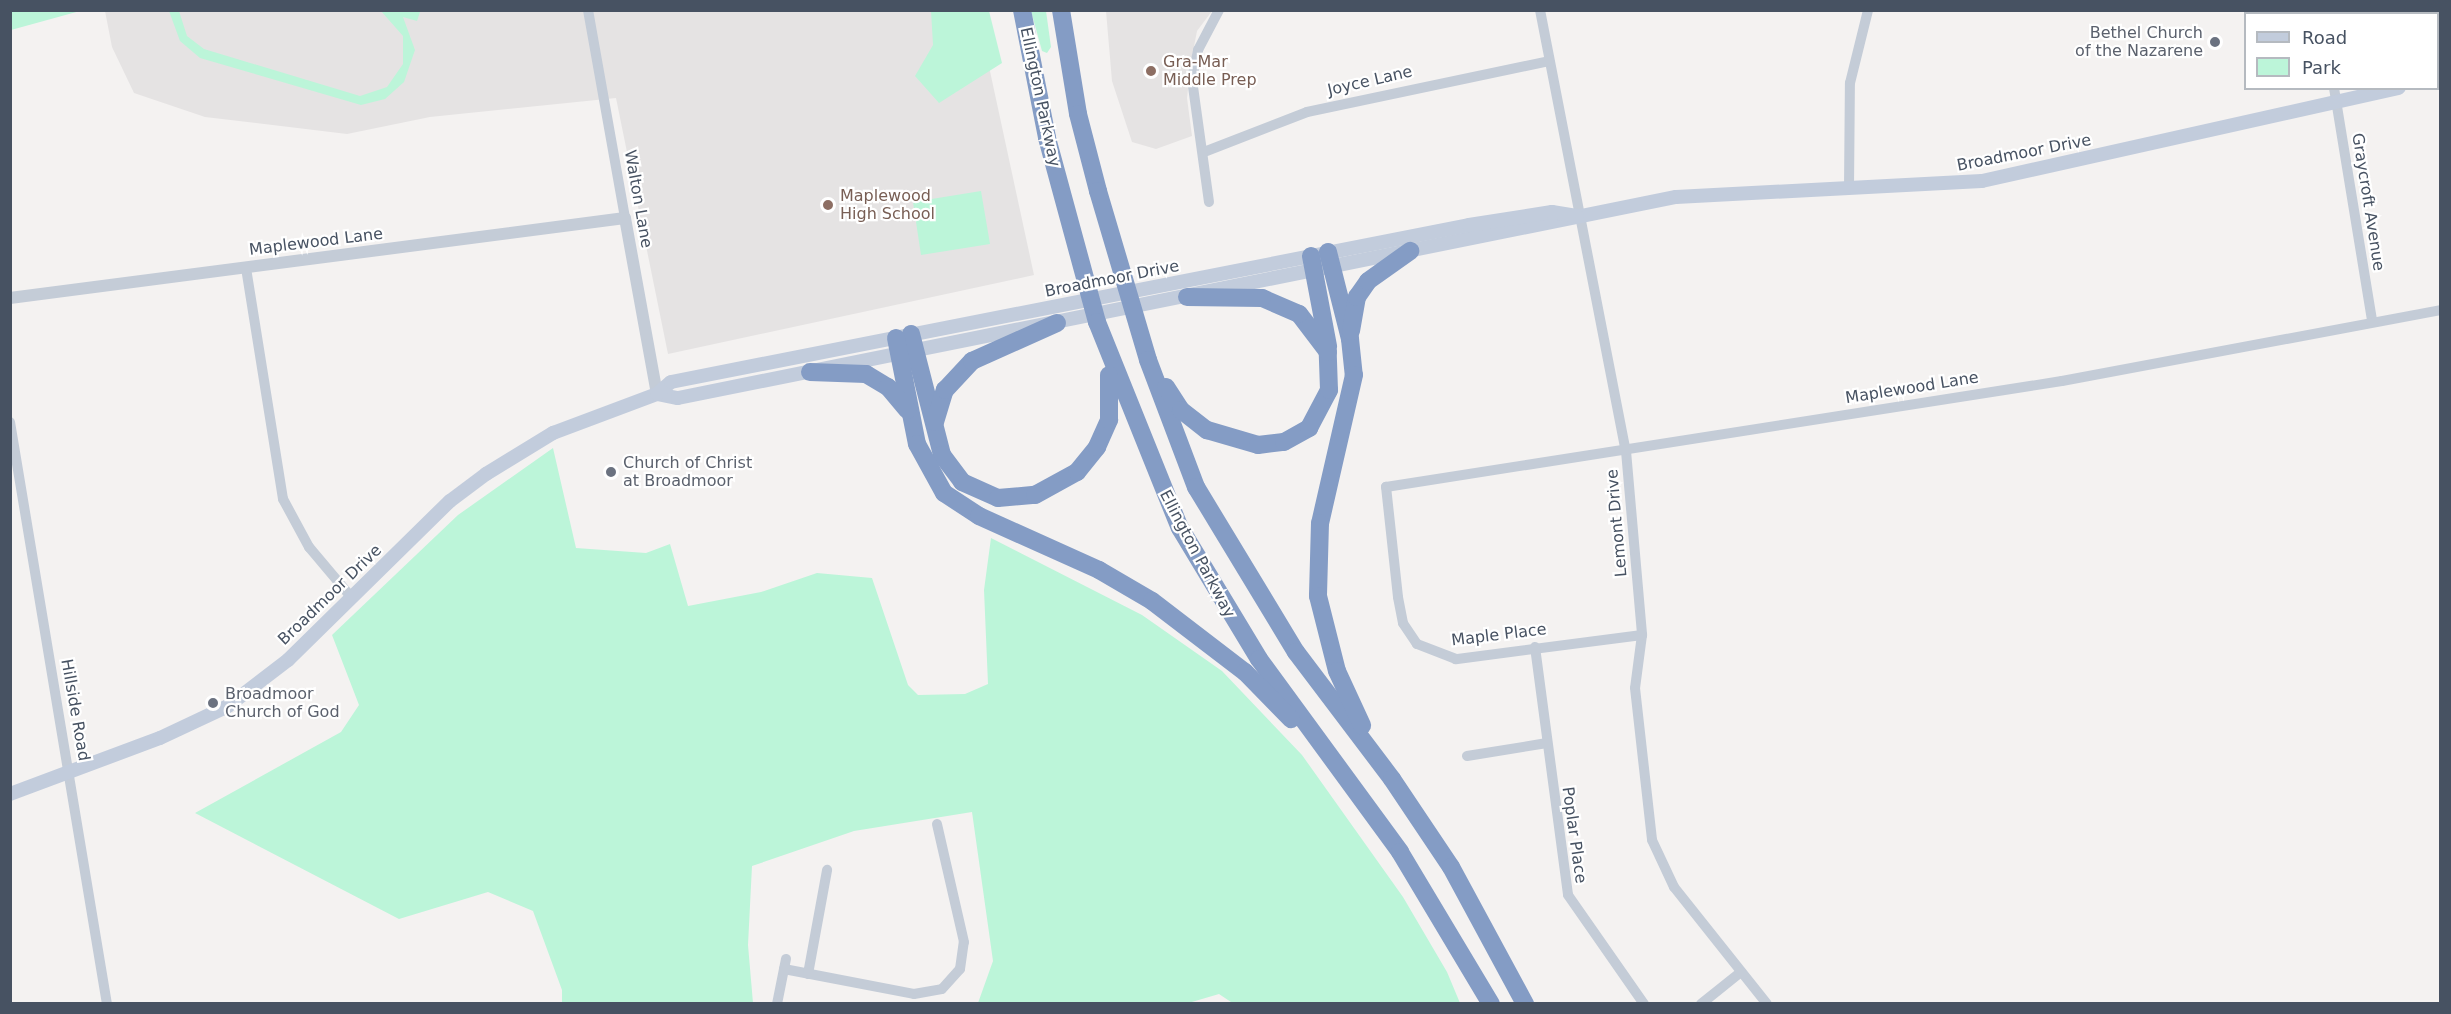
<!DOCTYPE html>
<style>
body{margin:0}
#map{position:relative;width:2451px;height:1014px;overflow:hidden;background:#f4f2f1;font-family:"DejaVu Sans",sans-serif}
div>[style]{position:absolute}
.education>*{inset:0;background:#e5e3e3}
.green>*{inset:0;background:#bcf5d9}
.minor>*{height:10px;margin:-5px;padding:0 5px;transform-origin:5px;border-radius:5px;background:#c4ccd7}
.tertiary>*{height:12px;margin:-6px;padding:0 6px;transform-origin:6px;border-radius:6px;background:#c4ccd7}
.secondary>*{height:14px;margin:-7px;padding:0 7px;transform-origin:7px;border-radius:7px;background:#c2ccdc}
.motorway>*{height:18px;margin:-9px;padding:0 9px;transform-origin:9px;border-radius:9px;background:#849cc5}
.dots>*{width:16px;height:16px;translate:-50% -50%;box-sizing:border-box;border:3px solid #fff;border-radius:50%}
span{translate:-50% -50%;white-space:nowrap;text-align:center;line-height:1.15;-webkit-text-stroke:4.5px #fff;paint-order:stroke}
.worship-label{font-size:16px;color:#5b616d}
.right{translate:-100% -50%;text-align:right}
.left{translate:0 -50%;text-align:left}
.education-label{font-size:16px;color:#785e54}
.street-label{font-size:16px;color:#475262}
.frame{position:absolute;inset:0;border:12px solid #475262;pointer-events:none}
.legend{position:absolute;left:2244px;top:12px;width:195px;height:78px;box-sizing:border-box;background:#fff;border:2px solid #b5bac0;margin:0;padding:8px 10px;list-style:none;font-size:18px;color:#475262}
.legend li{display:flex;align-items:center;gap:12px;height:30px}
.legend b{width:30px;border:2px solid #b5bac0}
</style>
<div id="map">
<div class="education">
<div style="clip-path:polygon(105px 11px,977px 11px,1034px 275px,668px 354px,616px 98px,430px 117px,347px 134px,205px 117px,134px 93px,112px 47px)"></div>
<div style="clip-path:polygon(1106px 11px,1212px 11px,1197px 31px,1191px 62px,1187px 98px,1192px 136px,1156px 149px,1132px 142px,1112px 81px)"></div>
</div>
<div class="green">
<div style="clip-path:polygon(11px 10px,80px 10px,80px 11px,11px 30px)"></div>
<div style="clip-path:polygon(169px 11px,179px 11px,187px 36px,204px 49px,360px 96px,387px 87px,403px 64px,403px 36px,381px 11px,420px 12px,417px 21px,403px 17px,415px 50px,404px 82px,385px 99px,361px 105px,200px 58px,180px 41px)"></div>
<div style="clip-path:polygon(931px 11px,989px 11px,1002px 63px,939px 103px,915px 76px,933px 45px)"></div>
<div style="clip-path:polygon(1031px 11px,1046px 11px,1051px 47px,1047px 53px,1042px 51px)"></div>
<div style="clip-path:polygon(981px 191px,990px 244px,921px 255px,913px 202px)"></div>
<div style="clip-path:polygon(553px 448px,576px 548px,646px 553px,670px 544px,688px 606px,761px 592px,817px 573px,872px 578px,908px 685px,918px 695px,965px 694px,988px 684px,984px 590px,991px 538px,1142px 615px,1222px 671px,1302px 755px,1403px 897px,1447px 972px,1460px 1003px,1234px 1004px,1219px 994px,1185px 1004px,978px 1003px,993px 961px,972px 812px,854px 831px,752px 866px,748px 945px,753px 1003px,562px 1003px,562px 990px,533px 911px,488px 892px,399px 919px,195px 813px,341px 732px,359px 705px,332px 635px,458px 515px)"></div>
</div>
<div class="minor">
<div style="left:588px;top:10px;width:211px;rotate:79.9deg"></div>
<div style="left:1540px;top:10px;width:449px;rotate:79deg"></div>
<div style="left:1626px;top:451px;width:185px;rotate:85deg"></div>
<div style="left:1642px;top:635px;width:53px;rotate:97.5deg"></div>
<div style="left:1635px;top:688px;width:153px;rotate:83.6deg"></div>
<div style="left:1652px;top:840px;width:52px;rotate:64.9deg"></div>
<div style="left:1674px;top:887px;width:149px;rotate:51.5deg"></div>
<div style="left:2323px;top:10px;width:4px;rotate:76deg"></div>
<div style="left:2334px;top:88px;width:236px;rotate:80.7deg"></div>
<div style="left:1204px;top:152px;width:110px;rotate:-21.2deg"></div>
<div style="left:1307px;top:112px;width:246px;rotate:-11.9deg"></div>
<div style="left:1849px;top:188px;width:105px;rotate:-89.5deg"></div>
<div style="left:1850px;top:83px;width:75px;rotate:-76.1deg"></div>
<div style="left:1209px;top:202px;width:124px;rotate:-97.9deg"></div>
<div style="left:1192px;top:79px;width:30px;rotate:-78deg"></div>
<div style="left:1198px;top:50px;width:45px;rotate:-62.3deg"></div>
<div style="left:246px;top:268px;width:234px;rotate:80.9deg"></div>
<div style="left:283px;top:499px;width:55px;rotate:61.6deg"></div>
<div style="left:309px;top:547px;width:67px;rotate:49.9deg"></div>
<div style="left:10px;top:422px;width:590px;rotate:80.54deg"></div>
<div style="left:1642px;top:635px;width:188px;rotate:172.6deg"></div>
<div style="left:1456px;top:659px;width:42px;rotate:-159deg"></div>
<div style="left:1417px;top:644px;width:25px;rotate:-124deg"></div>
<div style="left:1403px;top:623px;width:26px;rotate:-101deg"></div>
<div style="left:1398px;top:597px;width:111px;rotate:-96.2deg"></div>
<div style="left:1386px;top:487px;width:684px;rotate:-8.91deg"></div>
<div style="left:2062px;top:381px;width:385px;rotate:-10.6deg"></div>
<div style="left:1535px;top:647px;width:250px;rotate:82.4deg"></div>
<div style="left:1568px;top:895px;width:133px;rotate:55.1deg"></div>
<div style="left:1467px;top:756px;width:81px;rotate:-9.2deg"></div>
<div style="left:784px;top:969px;width:132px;rotate:10.9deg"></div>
<div style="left:914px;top:994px;width:28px;rotate:-10deg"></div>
<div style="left:942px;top:989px;width:27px;rotate:-48deg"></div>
<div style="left:960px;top:969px;width:27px;rotate:-82deg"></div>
<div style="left:964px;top:942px;width:121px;rotate:-102.9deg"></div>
<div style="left:808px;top:974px;width:106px;rotate:-79.6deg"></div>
<div style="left:777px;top:1004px;width:46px;rotate:-78.7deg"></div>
<div style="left:1701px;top:1004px;width:51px;rotate:-38.7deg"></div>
</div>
<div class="tertiary">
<div style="left:10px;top:298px;width:620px;rotate:-7.41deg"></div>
<div style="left:625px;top:218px;width:179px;rotate:79.7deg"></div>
</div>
<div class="secondary">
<div style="left:2438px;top:81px;width:2px;rotate:-27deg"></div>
<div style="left:657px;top:394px;width:21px;rotate:11deg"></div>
<div style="left:678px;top:398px;width:1018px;rotate:-11.39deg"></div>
<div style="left:1676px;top:197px;width:306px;rotate:-3deg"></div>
<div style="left:1982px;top:181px;width:427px;rotate:-12.6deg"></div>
<div style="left:10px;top:794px;width:160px;rotate:-20.5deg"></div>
<div style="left:160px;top:738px;width:75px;rotate:-25.2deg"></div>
<div style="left:228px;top:706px;width:76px;rotate:-37.5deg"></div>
<div style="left:288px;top:660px;width:227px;rotate:-44.5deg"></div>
<div style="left:450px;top:501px;width:45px;rotate:-36.9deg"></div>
<div style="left:486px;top:474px;width:79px;rotate:-31.5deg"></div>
<div style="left:553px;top:433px;width:111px;rotate:-20.6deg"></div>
<div style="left:657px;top:394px;width:18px;rotate:-41deg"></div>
<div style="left:671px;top:382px;width:813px;rotate:-11.13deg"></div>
<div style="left:1469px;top:225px;width:84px;rotate:-8.9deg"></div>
<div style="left:1552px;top:212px;width:25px;rotate:9deg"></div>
</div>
<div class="motorway">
<div style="left:1022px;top:10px;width:130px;rotate:78.9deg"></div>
<div style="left:1047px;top:138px;width:191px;rotate:74.8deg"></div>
<div style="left:1097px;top:322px;width:222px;rotate:68.1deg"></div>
<div style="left:1180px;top:528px;width:153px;rotate:58.9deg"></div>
<div style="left:1259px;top:659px;width:239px;rotate:53.8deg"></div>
<div style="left:1400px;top:852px;width:177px;rotate:59.1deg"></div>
<div style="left:1061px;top:10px;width:105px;rotate:80.7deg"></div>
<div style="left:1078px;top:114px;width:80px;rotate:75.4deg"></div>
<div style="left:1098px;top:191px;width:176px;rotate:73.5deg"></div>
<div style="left:1148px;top:360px;width:136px;rotate:69.3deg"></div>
<div style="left:1196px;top:487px;width:193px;rotate:58.8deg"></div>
<div style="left:1296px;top:652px;width:159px;rotate:52.9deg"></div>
<div style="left:1392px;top:779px;width:106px;rotate:56.2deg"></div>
<div style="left:1451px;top:867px;width:156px;rotate:61.6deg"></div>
<div style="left:1328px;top:252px;width:90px;rotate:75.8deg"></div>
<div style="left:1350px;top:339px;width:36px;rotate:84deg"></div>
<div style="left:1354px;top:375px;width:152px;rotate:102.9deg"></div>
<div style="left:1320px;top:523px;width:73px;rotate:91.6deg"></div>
<div style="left:1318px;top:596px;width:77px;rotate:75.8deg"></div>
<div style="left:1337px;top:671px;width:60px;rotate:65.2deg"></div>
<div style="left:1311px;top:256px;width:92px;rotate:79.3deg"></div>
<div style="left:1351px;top:331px;width:35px;rotate:-80deg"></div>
<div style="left:1357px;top:297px;width:19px;rotate:-55deg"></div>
<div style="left:1368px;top:281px;width:52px;rotate:-35.5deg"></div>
<div style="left:911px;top:334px;width:125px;rotate:75.6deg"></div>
<div style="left:942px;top:455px;width:34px;rotate:53deg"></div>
<div style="left:962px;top:482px;width:39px;rotate:24deg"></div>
<div style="left:998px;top:498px;width:37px;rotate:-5deg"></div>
<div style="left:1035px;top:495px;width:48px;rotate:-28.7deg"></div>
<div style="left:1077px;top:472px;width:32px;rotate:-51deg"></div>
<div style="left:1097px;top:447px;width:30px;rotate:-66deg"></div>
<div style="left:1109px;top:420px;width:45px;rotate:-90deg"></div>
<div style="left:896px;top:338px;width:108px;rotate:78.8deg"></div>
<div style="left:917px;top:444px;width:56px;rotate:61.1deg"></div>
<div style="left:944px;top:493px;width:42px;rotate:33.3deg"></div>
<div style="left:979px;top:516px;width:132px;rotate:24.2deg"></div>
<div style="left:1099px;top:570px;width:61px;rotate:30.3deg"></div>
<div style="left:1152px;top:601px;width:117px;rotate:37.4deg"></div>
<div style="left:1245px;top:672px;width:66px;rotate:45.6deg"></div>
<div style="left:810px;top:372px;width:56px;rotate:2deg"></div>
<div style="left:866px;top:374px;width:26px;rotate:31deg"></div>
<div style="left:888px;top:387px;width:30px;rotate:50deg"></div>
<div style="left:1166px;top:387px;width:27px;rotate:57deg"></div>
<div style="left:1181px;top:410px;width:33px;rotate:38deg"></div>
<div style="left:1207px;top:430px;width:53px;rotate:16.4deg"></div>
<div style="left:1258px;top:445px;width:26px;rotate:-7deg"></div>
<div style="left:1284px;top:442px;width:29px;rotate:-29deg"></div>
<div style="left:1309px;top:428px;width:43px;rotate:-62.2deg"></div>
<div style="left:1329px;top:390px;width:38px;rotate:-92deg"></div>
<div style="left:1328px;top:352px;width:48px;rotate:-127.3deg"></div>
<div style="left:1299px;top:314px;width:40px;rotate:-156.6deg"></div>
<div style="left:1262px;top:298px;width:75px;rotate:-179.2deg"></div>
<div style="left:935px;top:422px;width:34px;rotate:-73deg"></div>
<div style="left:945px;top:390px;width:40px;rotate:-47deg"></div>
<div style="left:972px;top:361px;width:93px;rotate:-24.1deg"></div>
</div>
<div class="dots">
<div style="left:2215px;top:42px;background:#6b7280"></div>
<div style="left:1151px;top:71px;background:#8d6e63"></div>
<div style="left:828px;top:205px;background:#8d6e63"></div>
<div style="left:611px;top:472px;background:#6b7280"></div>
<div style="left:213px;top:703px;background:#6b7280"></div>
</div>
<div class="worship-label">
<span class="right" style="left:2203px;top:42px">Bethel Church<br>of the Nazarene</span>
<span class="left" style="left:623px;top:472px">Church of Christ<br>at Broadmoor</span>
<span class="left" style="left:225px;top:703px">Broadmoor<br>Church of God</span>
</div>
<div class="education-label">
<span class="left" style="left:1163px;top:71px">Gra-Mar<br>Middle Prep</span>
<span class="left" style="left:840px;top:205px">Maplewood<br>High School</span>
</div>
<div class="street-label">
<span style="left:1370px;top:81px;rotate:-13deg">Joyce Lane</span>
<span style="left:1040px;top:97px;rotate:78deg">Ellington Parkway</span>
<span style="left:2024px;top:153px;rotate:-11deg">Broadmoor Drive</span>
<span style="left:638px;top:199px;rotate:80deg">Walton Lane</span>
<span style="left:2368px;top:202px;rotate:81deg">Graycroft Avenue</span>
<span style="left:316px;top:242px;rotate:-7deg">Maplewood Lane</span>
<span style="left:1112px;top:279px;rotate:-11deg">Broadmoor Drive</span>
<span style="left:1912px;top:388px;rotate:-9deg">Maplewood Lane</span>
<span style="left:1617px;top:523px;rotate:-95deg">Lemont Drive</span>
<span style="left:1197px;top:554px;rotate:62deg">Ellington Parkway</span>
<span style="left:330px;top:595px;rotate:-44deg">Broadmoor Drive</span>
<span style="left:1499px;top:635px;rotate:-7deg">Maple Place</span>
<span style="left:75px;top:710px;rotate:80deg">Hillside Road</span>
<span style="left:1574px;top:835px;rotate:82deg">Poplar Place</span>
</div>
<div class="frame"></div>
<ul class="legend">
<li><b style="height:8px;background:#c2ccdc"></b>Road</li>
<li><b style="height:16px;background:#bcf5d9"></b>Park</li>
</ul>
</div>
